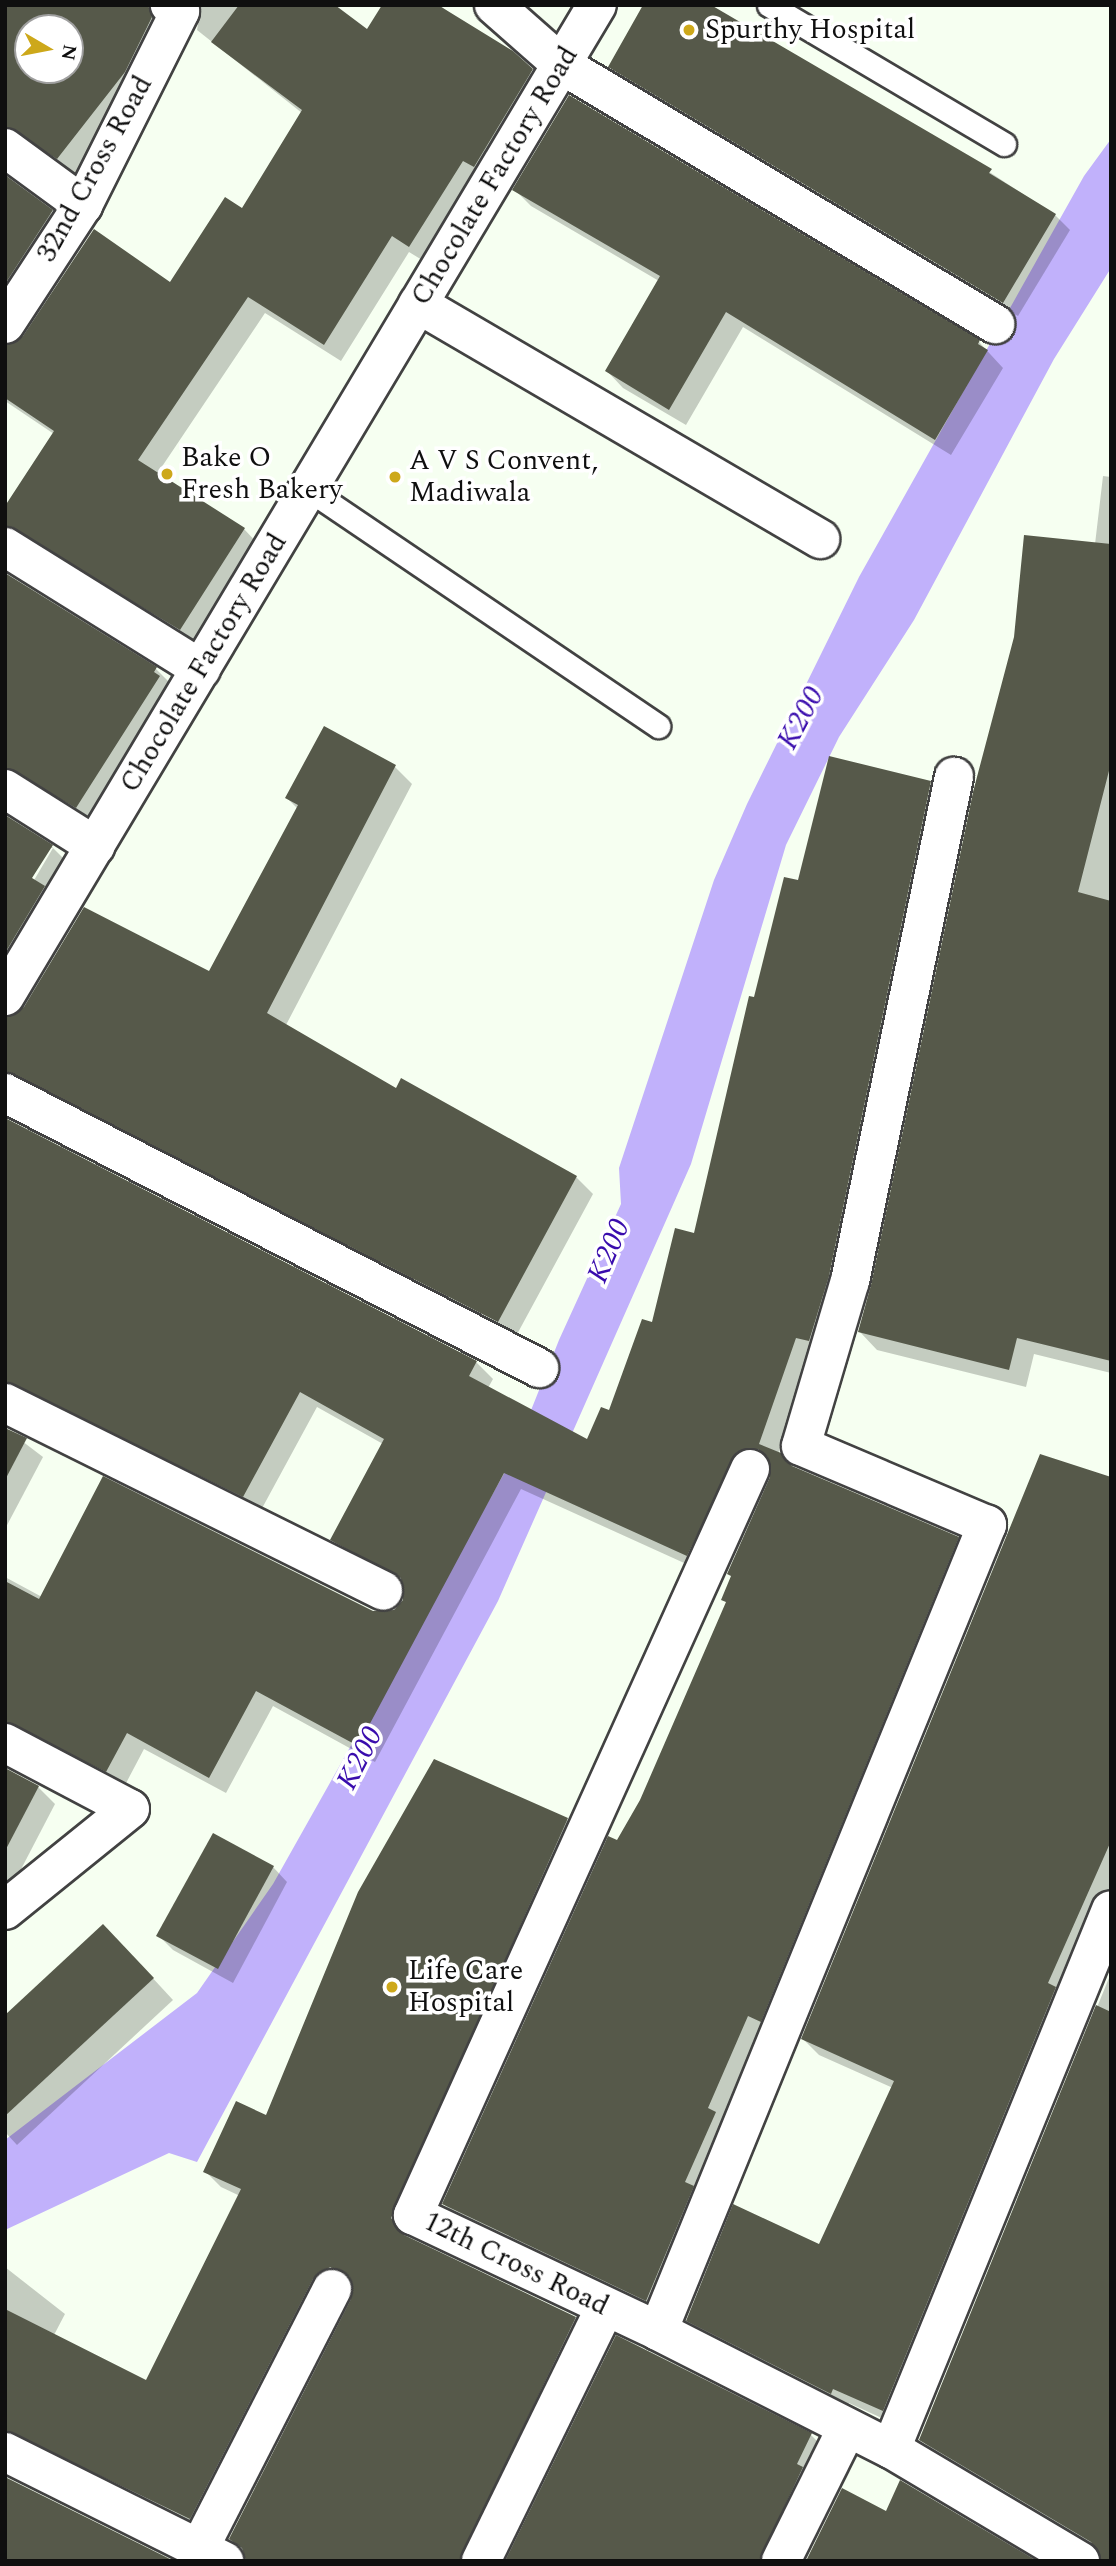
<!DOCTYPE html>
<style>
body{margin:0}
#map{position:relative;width:1116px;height:2566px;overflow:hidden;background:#f6fff1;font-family:Spectral,serif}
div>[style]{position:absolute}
.water>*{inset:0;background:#c1b1fb}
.shadow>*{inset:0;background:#0003}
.building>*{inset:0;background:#56594a}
.roads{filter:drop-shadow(2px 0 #424242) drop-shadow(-2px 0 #424242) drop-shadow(0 2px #424242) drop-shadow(0 -2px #424242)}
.service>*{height:23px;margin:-11.5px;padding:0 11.5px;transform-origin:11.5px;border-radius:11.5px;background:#fff}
.minor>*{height:38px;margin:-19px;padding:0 19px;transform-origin:19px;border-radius:19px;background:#fff}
.tertiary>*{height:38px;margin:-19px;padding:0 19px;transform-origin:19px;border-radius:19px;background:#fff}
.dots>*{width:19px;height:19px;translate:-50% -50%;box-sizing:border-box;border:4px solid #fff;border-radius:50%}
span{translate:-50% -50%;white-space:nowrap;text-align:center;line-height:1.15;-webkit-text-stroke:7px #fff;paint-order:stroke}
.poi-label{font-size:28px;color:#0f0f0f}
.left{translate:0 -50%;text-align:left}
.street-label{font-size:28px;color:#0f0f0f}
.water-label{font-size:30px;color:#390cad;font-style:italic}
.frame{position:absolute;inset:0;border:7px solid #0f0f0f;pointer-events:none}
.north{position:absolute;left:14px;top:14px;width:70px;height:70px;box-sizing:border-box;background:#fff;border:2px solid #9f9f9f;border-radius:50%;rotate:100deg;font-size:19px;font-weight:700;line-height:28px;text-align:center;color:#0f0f0f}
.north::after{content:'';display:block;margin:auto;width:24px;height:32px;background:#cda81a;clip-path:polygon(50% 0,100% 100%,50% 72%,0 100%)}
</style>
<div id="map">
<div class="water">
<div style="clip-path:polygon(1111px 139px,1111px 268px,1054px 359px,914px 620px,839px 737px,786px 845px,691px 1164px,498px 1601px,197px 2162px,169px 2153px,5px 2230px,5px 2140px,197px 1993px,273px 1884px,510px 1463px,559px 1340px,621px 1204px,619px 1168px,714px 880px,747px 804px,859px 577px,1084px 176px)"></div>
</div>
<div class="shadow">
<div style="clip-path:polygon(evenodd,5px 5px,174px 5px,142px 89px,75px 175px,26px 142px,5px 152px,5px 5px,28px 28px,70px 28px,70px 70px,28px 70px,28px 28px)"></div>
<div style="clip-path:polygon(201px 5px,332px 5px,368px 32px,384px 5px,439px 5px,549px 87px,427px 263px,409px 252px,341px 361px,265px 313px,157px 474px,244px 529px,260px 546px,198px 646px,5px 550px,5px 509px,54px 434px,5px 401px,5px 347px,171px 284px,242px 210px,302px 113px,197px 30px)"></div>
<div style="clip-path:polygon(610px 66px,945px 143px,1055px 215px,1070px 230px,1018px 316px,624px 81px)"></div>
<div style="clip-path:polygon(5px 177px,69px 229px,5px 326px)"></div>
<div style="clip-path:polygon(514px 189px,979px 342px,1003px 368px,951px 455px,743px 327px,686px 425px,623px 388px,607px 371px,659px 281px,531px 206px)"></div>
<div style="clip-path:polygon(1103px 476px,1111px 477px,1111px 1373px,1034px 1354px,1026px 1387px,877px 1350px,860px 1332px,1095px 544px)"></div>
<div style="clip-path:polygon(5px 575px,156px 669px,173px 686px,94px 824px,5px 792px)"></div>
<div style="clip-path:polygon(325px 728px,395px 767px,412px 784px,286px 1025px,397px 1090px,576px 1177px,593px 1194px,515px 1338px,5px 1097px,5px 1017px,17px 1016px,85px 909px,210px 973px,298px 809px,287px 798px)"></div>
<div style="clip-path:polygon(930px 783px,947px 800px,813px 1353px,778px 1454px,794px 1468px,958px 1538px,974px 1555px,663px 2317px,461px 2221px,444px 2204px,642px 1801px,727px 1603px,724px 1600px,772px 1478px,771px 1466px,755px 1467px,704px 1572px,521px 1489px,375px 1762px,273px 1706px,226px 1793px,144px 1749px,124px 1787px,5px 1750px,5px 1577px,42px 1597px,373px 1612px,395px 1611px,405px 1601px,403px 1586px,349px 1556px,332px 1540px,383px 1444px,317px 1407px,260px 1512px,5px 1407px,5px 1117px,476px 1362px,493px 1379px,488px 1388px,588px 1442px,610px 1413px,695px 1235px,756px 999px,800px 883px)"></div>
<div style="clip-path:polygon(evenodd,5px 817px,52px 847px,69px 864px,5px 1003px,5px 817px,49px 848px,53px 848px,30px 887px,27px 886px,49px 848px)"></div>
<div style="clip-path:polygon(5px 1428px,43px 1457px,5px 1529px)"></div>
<div style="clip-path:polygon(1111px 1479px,1111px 1914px,899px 2426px,849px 2403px,847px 2408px,704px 2336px,688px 2320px,820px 2246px,893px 2088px,819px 2055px,803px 2039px)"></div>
<div style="clip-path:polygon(5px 1768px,38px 1787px,55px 1804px,5px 1900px)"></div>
<div style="clip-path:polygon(567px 1820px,583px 1835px,406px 2233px,411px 2240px,575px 2318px,591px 2334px,480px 2561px,247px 2561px,231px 2539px,353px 2299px,353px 2284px,348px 2282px,206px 2534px,5px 2456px,5px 2267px,65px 2314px,54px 2335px,147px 2382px,240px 2196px,221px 2187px,206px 2172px,267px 2117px)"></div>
<div style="clip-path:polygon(273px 1867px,287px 1882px,233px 1983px,173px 1950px,159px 1936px)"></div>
<div style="clip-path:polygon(124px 1947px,173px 2000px,17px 2145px,5px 2132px,5px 2018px)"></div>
<div style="clip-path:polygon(1111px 1973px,1111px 2561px,936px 2455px,921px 2439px)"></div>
<div style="clip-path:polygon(811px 2435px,826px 2450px,780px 2561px,507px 2561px)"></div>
<div style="clip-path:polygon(901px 2482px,1038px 2561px,807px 2561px,886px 2513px)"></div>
</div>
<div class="building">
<div style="clip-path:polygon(evenodd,5px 5px,148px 5px,152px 17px,125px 72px,57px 159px,5px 126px,5px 5px,28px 28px,70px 28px,70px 70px,28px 70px,28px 28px)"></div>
<div style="clip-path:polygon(239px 5px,335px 5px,367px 29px,382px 5px,438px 5px,513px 51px,533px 69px,474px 167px,463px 161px,409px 247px,392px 236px,324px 345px,248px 297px,138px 460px,245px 528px,180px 630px,5px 525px,5px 506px,54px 431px,5px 398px,5px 346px,23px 336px,94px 229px,170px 282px,225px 197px,242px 208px,302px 110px,211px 42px)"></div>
<div style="clip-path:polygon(643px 5px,711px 5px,992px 169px,989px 173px,1056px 214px,1003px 303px,608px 67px)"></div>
<div style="clip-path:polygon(569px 95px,980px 340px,978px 344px,988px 350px,935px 440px,726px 312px,669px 410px,605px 371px,660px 276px,512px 190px)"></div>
<div style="clip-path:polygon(5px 175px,53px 210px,5px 284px)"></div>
<div style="clip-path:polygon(1024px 535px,1111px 544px,1111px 763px,1078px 892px,1111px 901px,1111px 1361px,1017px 1338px,1009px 1370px,858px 1332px,871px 1285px,973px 792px,1014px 637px)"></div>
<div style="clip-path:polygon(5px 573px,157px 667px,154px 672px,160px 676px,76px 808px,5px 767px)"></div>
<div style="clip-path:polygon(324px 726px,396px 765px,267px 1013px,396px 1088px,401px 1078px,577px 1176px,498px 1322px,5px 1071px,5px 1018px,24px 1007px,84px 907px,209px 971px,298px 805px,285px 798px)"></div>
<div style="clip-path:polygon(829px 756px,931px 781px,829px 1276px,809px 1341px,796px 1338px,759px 1444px,781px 1453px,792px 1466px,959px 1537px,761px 2022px,748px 2016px,708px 2108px,716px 2112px,685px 2182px,694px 2186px,646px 2301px,442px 2204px,608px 1836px,617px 1840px,640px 1800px,726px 1602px,721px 1600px,731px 1576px,727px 1574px,770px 1477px,768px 1457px,758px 1449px,737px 1452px,687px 1556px,504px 1473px,358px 1746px,256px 1691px,209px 1778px,127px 1733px,106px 1772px,5px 1721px,5px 1581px,39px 1599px,103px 1476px,373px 1611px,394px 1610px,403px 1600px,401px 1578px,330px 1540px,384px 1439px,300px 1392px,243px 1497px,5px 1381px,5px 1118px,477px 1361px,469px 1376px,587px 1439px,601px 1407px,609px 1410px,642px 1319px,652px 1322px,675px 1228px,694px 1233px,749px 996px,754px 997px,784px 877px,798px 880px)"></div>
<div style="clip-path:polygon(5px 815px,53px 845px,32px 878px,45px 886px,5px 953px)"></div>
<div style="clip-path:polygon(5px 1428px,27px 1438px,5px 1480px)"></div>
<div style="clip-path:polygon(1040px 1454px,1111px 1477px,1111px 1841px,1048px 1983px,1056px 1987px,883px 2411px,833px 2389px,831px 2394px,686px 2321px,733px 2204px,819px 2244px,894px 2081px,801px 2039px)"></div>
<div style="clip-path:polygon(434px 1759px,568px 1818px,391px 2218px,404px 2235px,576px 2317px,459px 2561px,246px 2561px,242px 2548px,229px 2539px,351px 2299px,350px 2277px,330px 2267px,313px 2279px,190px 2519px,5px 2430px,5px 2309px,146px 2380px,241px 2189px,203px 2172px,236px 2101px,266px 2115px,358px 1892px)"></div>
<div style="clip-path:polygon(5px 1768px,39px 1786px,5px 1851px)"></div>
<div style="clip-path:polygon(213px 1833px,274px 1866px,218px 1969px,156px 1936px)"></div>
<div style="clip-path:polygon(103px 1924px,154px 1978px,5px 2116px,5px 2015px)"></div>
<div style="clip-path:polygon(1096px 2005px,1111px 2012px,1111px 2561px,1102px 2561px,1091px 2542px,919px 2440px)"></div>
<div style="clip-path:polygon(616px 2335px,812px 2433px,797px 2464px,803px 2467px,759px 2561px,505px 2561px)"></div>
<div style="clip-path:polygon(5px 2477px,174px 2561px,5px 2561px)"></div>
<div style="clip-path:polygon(900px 2480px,1037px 2561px,806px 2561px,842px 2488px,886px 2511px)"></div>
</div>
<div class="roads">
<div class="service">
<div style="left:769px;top:5px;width:273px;rotate:30.6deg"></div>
<div style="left:308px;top:489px;width:423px;rotate:34.1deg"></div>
</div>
<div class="minor">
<div style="left:494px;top:5px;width:91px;rotate:41.4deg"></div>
<div style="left:562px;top:65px;width:505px;rotate:30.89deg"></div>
<div style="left:5px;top:148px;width:97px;rotate:36.2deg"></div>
<div style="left:418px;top:304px;width:466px;rotate:30.3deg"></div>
<div style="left:5px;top:324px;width:142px;rotate:-56.8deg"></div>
<div style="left:83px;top:205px;width:217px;rotate:-63.4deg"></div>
<div style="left:180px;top:11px;width:12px;rotate:-149deg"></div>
<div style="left:5px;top:547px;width:231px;rotate:31.9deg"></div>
<div style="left:5px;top:789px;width:107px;rotate:32.3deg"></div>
<div style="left:5px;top:1093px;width:601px;rotate:27.25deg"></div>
<div style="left:5px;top:1403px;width:422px;rotate:26.4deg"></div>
<div style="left:750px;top:1469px;width:819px;rotate:114.31deg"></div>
<div style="left:413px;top:2215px;width:271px;rotate:25.3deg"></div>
<div style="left:658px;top:2331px;width:261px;rotate:26.9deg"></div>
<div style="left:891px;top:2449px;width:220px;rotate:30.7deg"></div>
<div style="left:5px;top:1743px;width:141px;rotate:27.8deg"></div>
<div style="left:130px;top:1809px;width:161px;rotate:141.1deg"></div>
<div style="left:658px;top:2331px;width:871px;rotate:-67.8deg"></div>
<div style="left:987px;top:1525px;width:202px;rotate:-157deg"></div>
<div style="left:801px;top:1446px;width:172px;rotate:-73.5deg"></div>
<div style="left:850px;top:1281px;width:515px;rotate:-78.34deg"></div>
<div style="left:891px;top:2449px;width:582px;rotate:-67.8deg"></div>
<div style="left:5px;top:2452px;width:245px;rotate:26.5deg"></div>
<div style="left:199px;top:2549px;width:292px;rotate:-62.9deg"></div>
<div style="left:481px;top:2561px;width:282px;rotate:-63.9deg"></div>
<div style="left:781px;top:2561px;width:148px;rotate:-63.6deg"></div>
</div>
<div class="tertiary">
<div style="left:5px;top:996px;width:1154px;rotate:-59.15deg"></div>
</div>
</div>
<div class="dots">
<div style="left:689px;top:30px;background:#cda81a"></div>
<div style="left:167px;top:474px;background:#cda81a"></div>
<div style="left:395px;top:477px;background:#cda81a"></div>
<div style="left:392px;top:1987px;background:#cda81a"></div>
</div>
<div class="poi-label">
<span class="left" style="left:705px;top:30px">Spurthy Hospital</span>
<span class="left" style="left:181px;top:474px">Bake O<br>Fresh Bakery</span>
<span class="left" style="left:409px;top:477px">A V S Convent,<br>Madiwala</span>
<span class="left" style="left:408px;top:1987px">Life Care<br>Hospital</span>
</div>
<div class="street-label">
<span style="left:95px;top:169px;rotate:-61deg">32nd Cross Road</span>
<span style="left:495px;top:176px;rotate:-59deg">Chocolate Factory Road</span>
<span style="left:204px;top:663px;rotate:-59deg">Chocolate Factory Road</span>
<span style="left:516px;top:2264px;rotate:26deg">12th Cross Road</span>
</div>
<div class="water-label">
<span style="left:801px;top:718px;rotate:-62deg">K200</span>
<span style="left:609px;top:1251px;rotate:-67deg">K200</span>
<span style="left:360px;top:1758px;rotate:-63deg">K200</span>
</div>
<div class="frame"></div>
<div class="north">N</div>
</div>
